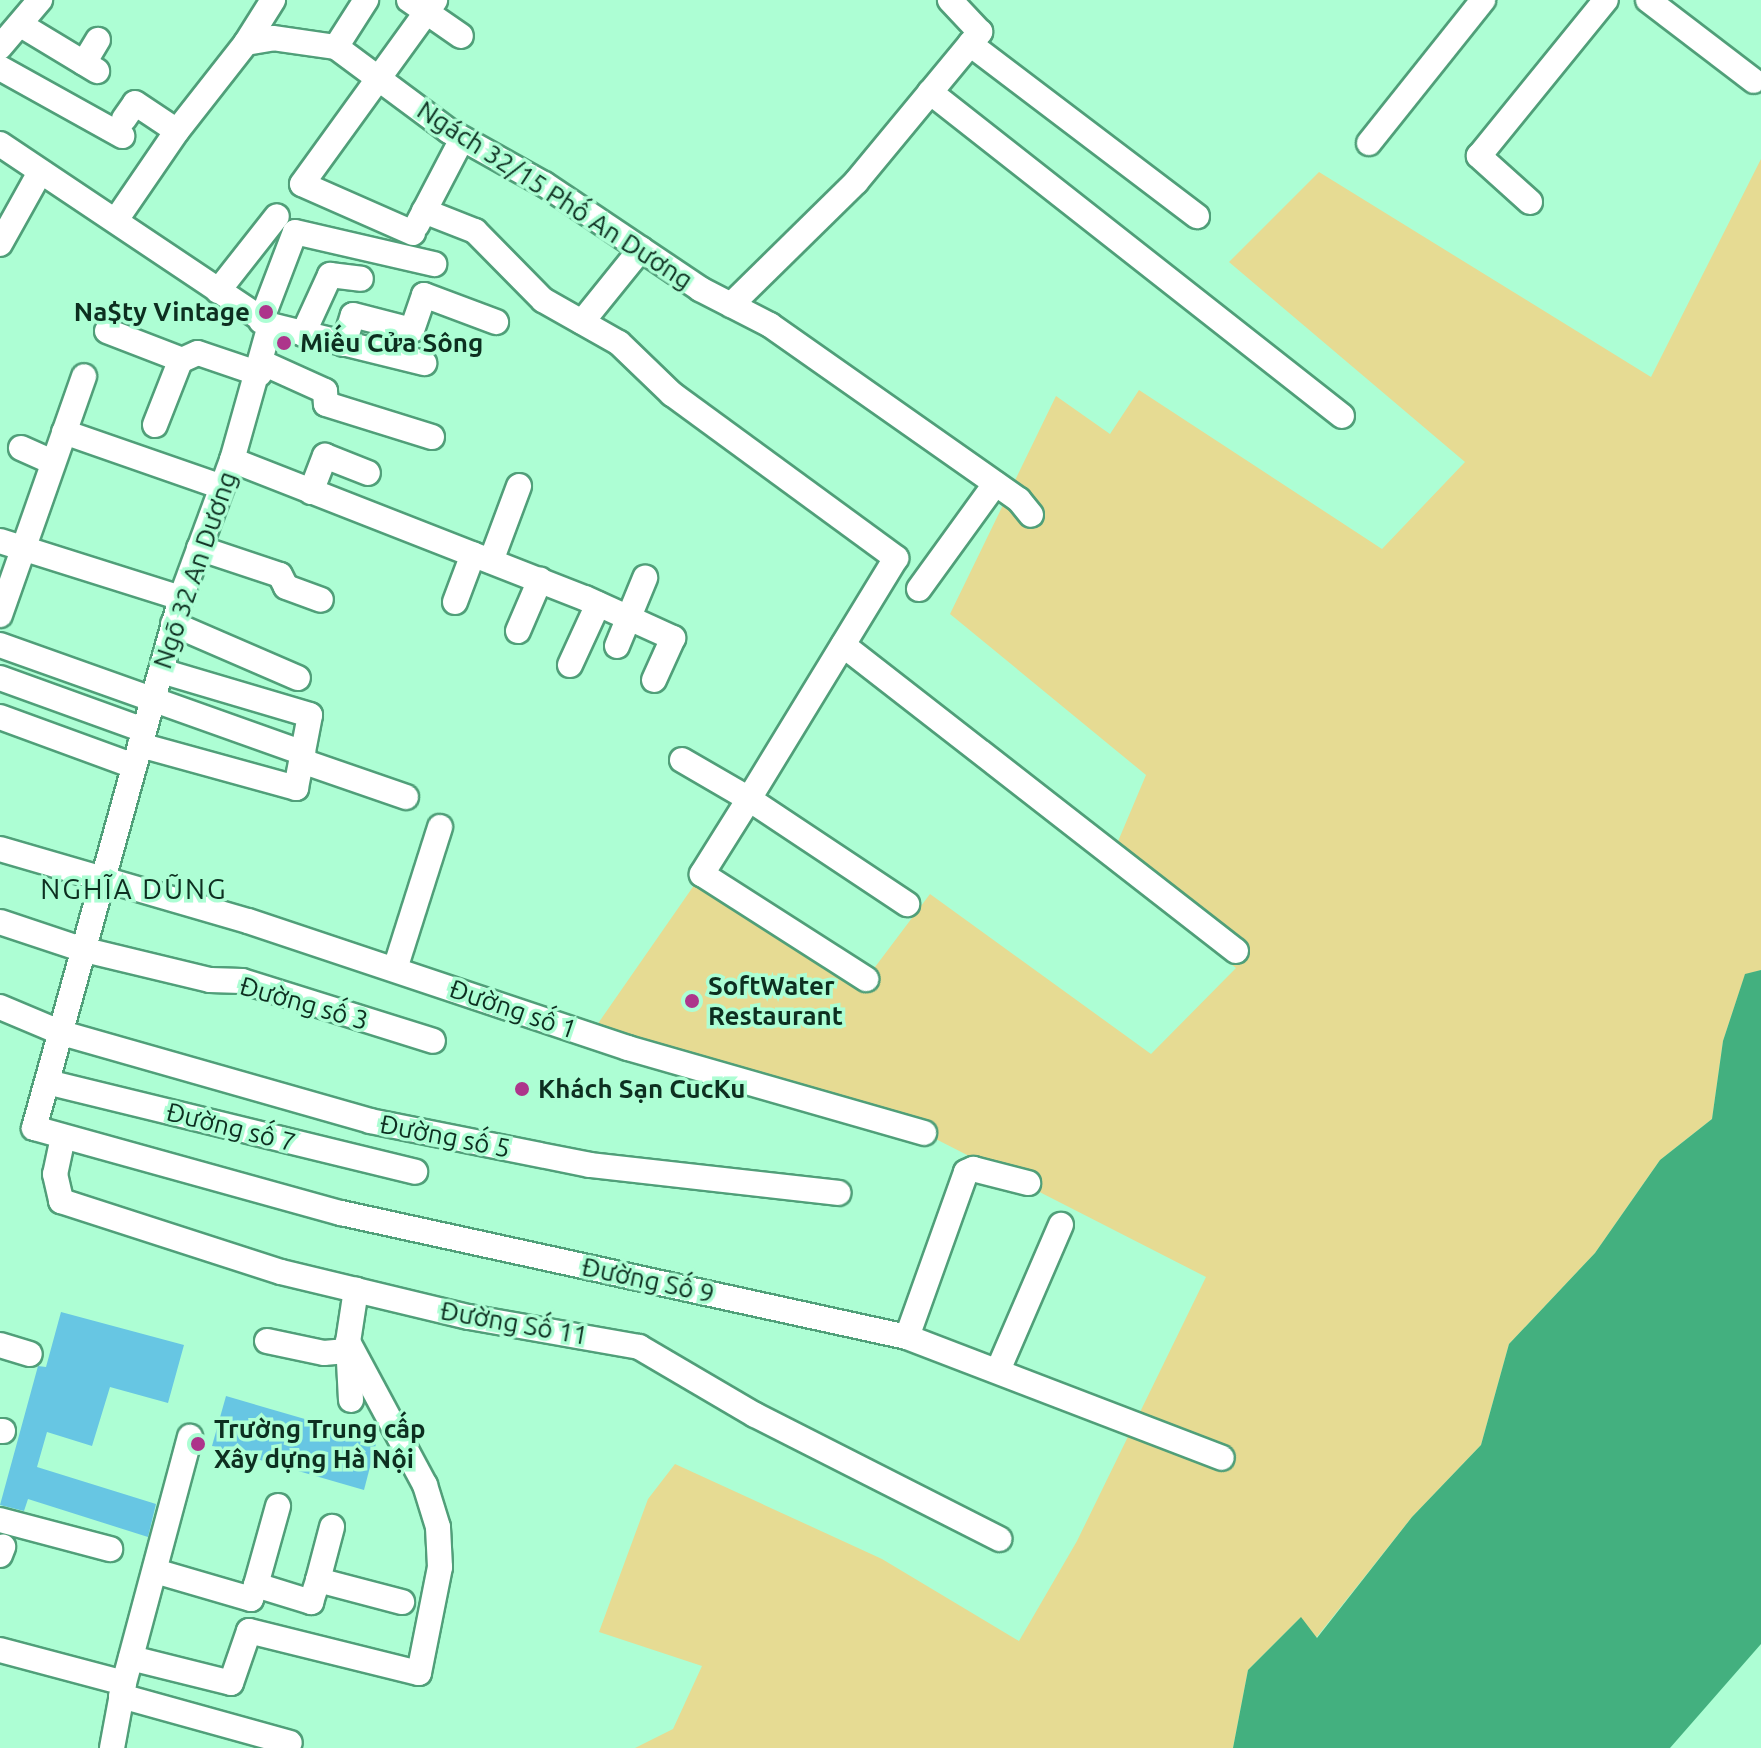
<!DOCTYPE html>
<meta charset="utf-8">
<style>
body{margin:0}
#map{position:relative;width:1761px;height:1748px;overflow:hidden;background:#adfed4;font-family:Ubuntu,sans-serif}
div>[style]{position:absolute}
.green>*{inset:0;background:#e6db93}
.water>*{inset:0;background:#43b07f}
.building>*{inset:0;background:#67c6e3}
.roads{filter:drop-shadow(2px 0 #509f79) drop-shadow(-2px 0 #509f79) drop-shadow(0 2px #509f79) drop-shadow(0 -2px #509f79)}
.minor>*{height:24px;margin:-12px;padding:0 12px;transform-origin:12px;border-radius:12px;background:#fff}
.dots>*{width:22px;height:22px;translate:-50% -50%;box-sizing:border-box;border:4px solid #adfed4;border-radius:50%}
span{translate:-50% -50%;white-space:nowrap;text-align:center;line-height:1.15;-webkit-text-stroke:7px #adfed4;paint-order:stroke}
.street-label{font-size:26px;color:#0d2f20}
.poi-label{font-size:26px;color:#0d2f20;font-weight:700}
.right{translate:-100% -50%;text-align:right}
.left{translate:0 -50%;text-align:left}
.neighbourhood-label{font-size:28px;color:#0d2f20;letter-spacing:2px}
</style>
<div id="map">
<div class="green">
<div style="clip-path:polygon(1761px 159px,1761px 970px,1745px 975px,1723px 1041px,1712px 1119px,1660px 1160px,1595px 1253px,1509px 1344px,1481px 1445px,1412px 1517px,1316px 1638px,1300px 1618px,1248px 1670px,1233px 1748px,635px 1748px,673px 1729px,702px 1666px,599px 1632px,648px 1499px,675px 1464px,882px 1559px,1019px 1641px,1077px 1541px,1206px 1277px,924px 1133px,590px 1035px,697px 881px,866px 979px,930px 894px,1151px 1054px,1236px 968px,1108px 865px,1146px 775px,950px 614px,1056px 396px,1110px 434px,1139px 390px,1382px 549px,1465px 462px,1229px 262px,1319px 172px,1651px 377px)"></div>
</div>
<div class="water">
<div style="clip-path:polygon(1761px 970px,1761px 1644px,1670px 1748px,1233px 1748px,1248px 1670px,1301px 1617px,1317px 1638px,1412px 1517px,1481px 1445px,1509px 1344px,1595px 1253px,1660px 1160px,1712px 1119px,1723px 1041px,1745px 974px)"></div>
</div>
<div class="building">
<div style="clip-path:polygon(61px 1312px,184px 1345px,168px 1403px,110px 1387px,92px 1446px,47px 1432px,37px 1467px,156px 1504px,148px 1537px,28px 1499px,24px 1511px,0 1505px,38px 1366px,46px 1367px)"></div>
<div style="clip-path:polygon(226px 1396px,377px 1440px,364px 1490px,212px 1446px)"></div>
</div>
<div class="roads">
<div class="minor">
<div style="left:409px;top:0;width:63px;rotate:34.7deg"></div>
<div style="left:1648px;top:0;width:133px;rotate:37.4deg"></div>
<div style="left:21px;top:25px;width:89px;rotate:31.2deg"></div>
<div style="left:246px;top:43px;width:51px;rotate:-57.9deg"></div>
<div style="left:970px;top:44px;width:285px;rotate:37.2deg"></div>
<div style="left:0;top:47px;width:62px;rotate:-49.6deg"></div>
<div style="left:336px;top:47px;width:56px;rotate:-57.4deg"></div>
<div style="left:84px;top:63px;width:27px;rotate:-59deg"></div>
<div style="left:0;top:68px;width:140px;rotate:29.1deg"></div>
<div style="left:930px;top:92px;width:524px;rotate:38.18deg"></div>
<div style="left:124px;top:119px;width:19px;rotate:-55deg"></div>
<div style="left:135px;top:103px;width:50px;rotate:33.7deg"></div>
<div style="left:1369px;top:143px;width:183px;rotate:-51.4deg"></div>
<div style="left:0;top:144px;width:325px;rotate:33.8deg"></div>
<div style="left:270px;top:325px;width:140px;rotate:105.7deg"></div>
<div style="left:232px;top:460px;width:147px;rotate:110.3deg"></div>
<div style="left:181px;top:598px;width:550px;rotate:105.5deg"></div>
<div style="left:34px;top:1128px;width:319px;rotate:15.5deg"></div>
<div style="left:341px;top:1213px;width:579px;rotate:12.36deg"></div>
<div style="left:907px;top:1337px;width:337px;rotate:21deg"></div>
<div style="left:1530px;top:202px;width:69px;rotate:-138deg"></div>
<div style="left:1479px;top:156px;width:201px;rotate:-50.9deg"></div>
<div style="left:424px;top:211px;width:55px;rotate:21.4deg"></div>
<div style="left:475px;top:231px;width:97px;rotate:45.4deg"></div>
<div style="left:543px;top:300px;width:87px;rotate:29.5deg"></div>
<div style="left:619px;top:343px;width:74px;rotate:43.9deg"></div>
<div style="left:672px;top:394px;width:278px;rotate:36.2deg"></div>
<div style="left:896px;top:558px;width:282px;rotate:121.4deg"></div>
<div style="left:749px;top:799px;width:190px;rotate:33.6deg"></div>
<div style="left:116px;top:220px;width:108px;rotate:-55.6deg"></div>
<div style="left:177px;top:131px;width:112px;rotate:-51.9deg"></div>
<div style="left:246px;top:43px;width:27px;rotate:-10deg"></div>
<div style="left:273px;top:38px;width:64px;rotate:8.1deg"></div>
<div style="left:336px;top:47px;width:141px;rotate:36.6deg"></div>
<div style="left:449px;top:131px;width:109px;rotate:29.2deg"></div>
<div style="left:544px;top:184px;width:188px;rotate:33.9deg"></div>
<div style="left:700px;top:289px;width:79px;rotate:27.2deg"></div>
<div style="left:770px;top:325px;width:304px;rotate:35.1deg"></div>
<div style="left:1019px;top:500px;width:19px;rotate:51deg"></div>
<div style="left:417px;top:225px;width:97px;rotate:-62.4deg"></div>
<div style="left:413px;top:233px;width:121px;rotate:-156.2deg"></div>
<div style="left:302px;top:184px;width:227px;rotate:-54.1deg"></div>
<div style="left:0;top:244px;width:82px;rotate:-60.9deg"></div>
<div style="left:218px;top:291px;width:95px;rotate:-51.8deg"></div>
<div style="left:731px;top:305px;width:175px;rotate:-44.5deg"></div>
<div style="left:856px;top:182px;width:195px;rotate:-50.4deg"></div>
<div style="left:980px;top:32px;width:44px;rotate:-133.2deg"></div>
<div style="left:261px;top:321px;width:95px;rotate:-69.1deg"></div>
<div style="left:295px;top:232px;width:143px;rotate:13deg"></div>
<div style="left:582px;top:322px;width:94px;rotate:-51.1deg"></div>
<div style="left:270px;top:325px;width:159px;rotate:13.9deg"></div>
<div style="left:107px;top:331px;width:80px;rotate:21.1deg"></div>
<div style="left:182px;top:360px;width:17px;rotate:-24deg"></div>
<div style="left:198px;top:353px;width:65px;rotate:18.7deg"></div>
<div style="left:303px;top:334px;width:65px;rotate:-65.4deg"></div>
<div style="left:330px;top:275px;width:31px;rotate:7deg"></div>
<div style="left:344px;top:344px;width:30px;rotate:-73deg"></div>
<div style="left:353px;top:315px;width:61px;rotate:14.3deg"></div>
<div style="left:412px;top:330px;width:37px;rotate:-71deg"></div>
<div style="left:424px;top:295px;width:77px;rotate:20.6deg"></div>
<div style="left:263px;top:363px;width:68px;rotate:24.3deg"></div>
<div style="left:325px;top:391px;width:13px;rotate:86deg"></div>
<div style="left:326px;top:404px;width:111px;rotate:17.3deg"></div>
<div style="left:155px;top:425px;width:71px;rotate:-68.5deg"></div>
<div style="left:64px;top:432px;width:167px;rotate:19.2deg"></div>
<div style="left:21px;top:448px;width:35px;rotate:24deg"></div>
<div style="left:232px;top:460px;width:379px;rotate:21.4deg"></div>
<div style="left:585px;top:598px;width:97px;rotate:24.4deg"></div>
<div style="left:673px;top:638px;width:46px;rotate:114.3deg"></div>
<div style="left:311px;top:492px;width:39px;rotate:-69deg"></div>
<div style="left:325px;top:456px;width:46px;rotate:21.6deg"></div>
<div style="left:0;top:541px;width:190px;rotate:17.5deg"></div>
<div style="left:199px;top:548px;width:85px;rotate:18.4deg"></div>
<div style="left:280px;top:575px;width:13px;rotate:63deg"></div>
<div style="left:286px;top:587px;width:37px;rotate:20deg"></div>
<div style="left:491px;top:561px;width:80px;rotate:-69.5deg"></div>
<div style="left:919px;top:589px;width:130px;rotate:-54.1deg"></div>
<div style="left:455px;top:602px;width:51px;rotate:-69.4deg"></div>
<div style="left:0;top:615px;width:253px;rotate:-70.6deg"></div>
<div style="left:173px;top:624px;width:136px;rotate:23.4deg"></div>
<div style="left:518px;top:631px;width:56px;rotate:-66.7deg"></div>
<div style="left:0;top:645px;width:322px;rotate:19.6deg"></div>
<div style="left:843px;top:645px;width:498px;rotate:37.9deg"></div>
<div style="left:617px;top:646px;width:74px;rotate:-67.6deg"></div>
<div style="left:570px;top:665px;width:67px;rotate:-65.3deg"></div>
<div style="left:0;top:678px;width:153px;rotate:19.9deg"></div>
<div style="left:0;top:717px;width:143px;rotate:20.1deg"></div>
<div style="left:140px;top:745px;width:162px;rotate:15.4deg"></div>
<div style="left:296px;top:788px;width:74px;rotate:-79.1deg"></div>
<div style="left:310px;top:715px;width:155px;rotate:-163.5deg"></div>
<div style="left:682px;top:760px;width:78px;rotate:30.2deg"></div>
<div style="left:749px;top:799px;width:89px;rotate:122.1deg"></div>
<div style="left:702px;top:874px;width:195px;rotate:32.6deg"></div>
<div style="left:302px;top:761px;width:110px;rotate:19.1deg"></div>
<div style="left:0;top:849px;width:258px;rotate:16.2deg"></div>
<div style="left:248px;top:921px;width:401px;rotate:18.5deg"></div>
<div style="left:628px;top:1048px;width:308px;rotate:16deg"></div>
<div style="left:0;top:922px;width:85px;rotate:18.4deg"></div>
<div style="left:81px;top:949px;width:133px;rotate:13.5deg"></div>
<div style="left:210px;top:980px;width:32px;rotate:2deg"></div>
<div style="left:242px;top:981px;width:200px;rotate:17.4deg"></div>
<div style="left:395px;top:969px;width:149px;rotate:-72.4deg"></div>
<div style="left:0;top:1007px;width:67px;rotate:22.8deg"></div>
<div style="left:62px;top:1033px;width:320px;rotate:15.9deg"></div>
<div style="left:370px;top:1121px;width:224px;rotate:11.3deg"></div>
<div style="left:590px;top:1165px;width:250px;rotate:6.4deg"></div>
<div style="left:47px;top:1082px;width:379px;rotate:13.7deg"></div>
<div style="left:63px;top:1137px;width:38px;rotate:102deg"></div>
<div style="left:55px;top:1174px;width:28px;rotate:77deg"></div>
<div style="left:61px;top:1201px;width:231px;rotate:17.9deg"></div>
<div style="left:281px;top:1272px;width:193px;rotate:13.5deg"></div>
<div style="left:469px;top:1317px;width:173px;rotate:10deg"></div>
<div style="left:639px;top:1347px;width:134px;rotate:30.4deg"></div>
<div style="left:755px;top:1415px;width:274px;rotate:26.9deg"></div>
<div style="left:907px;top:1337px;width:175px;rotate:-70.3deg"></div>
<div style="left:966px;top:1172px;width:8px;rotate:-23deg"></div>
<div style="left:973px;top:1169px;width:57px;rotate:14.3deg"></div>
<div style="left:267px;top:1341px;width:58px;rotate:11.9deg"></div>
<div style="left:324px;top:1353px;width:25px;rotate:-5deg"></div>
<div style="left:0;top:1345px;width:31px;rotate:17deg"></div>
<div style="left:999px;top:1368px;width:156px;rotate:-66.6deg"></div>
<div style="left:351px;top:1400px;width:58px;rotate:-93deg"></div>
<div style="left:348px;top:1342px;width:53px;rotate:-81.3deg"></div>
<div style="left:0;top:1431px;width:3px"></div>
<div style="left:0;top:1520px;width:114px;rotate:14.8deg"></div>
<div style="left:0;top:1555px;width:9px;rotate:-69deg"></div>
<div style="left:155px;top:1571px;width:100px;rotate:16.3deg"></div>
<div style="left:251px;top:1599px;width:15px;rotate:-70deg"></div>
<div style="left:256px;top:1585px;width:58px;rotate:17.2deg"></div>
<div style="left:311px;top:1602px;width:23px;rotate:-72deg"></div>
<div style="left:318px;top:1580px;width:87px;rotate:14.7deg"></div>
<div style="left:318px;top:1580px;width:55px;rotate:-75.2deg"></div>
<div style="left:256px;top:1585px;width:82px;rotate:-74.4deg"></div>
<div style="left:0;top:1650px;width:128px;rotate:14.9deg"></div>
<div style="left:131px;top:1658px;width:103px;rotate:14deg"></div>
<div style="left:231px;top:1683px;width:55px;rotate:-70.9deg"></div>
<div style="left:249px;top:1631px;width:175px;rotate:13.9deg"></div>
<div style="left:419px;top:1673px;width:108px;rotate:-78.8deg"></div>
<div style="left:440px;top:1567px;width:40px;rotate:-92.9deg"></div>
<div style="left:438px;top:1527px;width:44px;rotate:-107.2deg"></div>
<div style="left:425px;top:1485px;width:162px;rotate:-118.3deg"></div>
<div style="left:121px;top:1696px;width:175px;rotate:15.5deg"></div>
<div style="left:112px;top:1748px;width:66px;rotate:-79.5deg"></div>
<div style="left:124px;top:1683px;width:255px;rotate:-75deg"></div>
</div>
</div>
<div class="dots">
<div style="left:266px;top:312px;background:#ad358b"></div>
<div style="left:284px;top:343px;background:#ad358b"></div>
<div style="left:692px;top:1001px;background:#ad358b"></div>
<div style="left:522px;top:1089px;background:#ad358b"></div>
<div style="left:198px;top:1444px;background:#ad358b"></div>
</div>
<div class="street-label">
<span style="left:555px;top:195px;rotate:33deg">Ngách 32/15 Phố An Dương</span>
<span style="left:195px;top:570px;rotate:-71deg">Ngõ 32 An Dương</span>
<span style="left:304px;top:1003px;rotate:16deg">Đường số 3</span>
<span style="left:513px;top:1009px;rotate:19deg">Đường số 1</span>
<span style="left:231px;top:1127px;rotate:14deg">Đường số 7</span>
<span style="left:445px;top:1136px;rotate:11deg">Đường số 5</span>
<span style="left:648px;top:1280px;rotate:12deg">Đường Số 9</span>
<span style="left:514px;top:1323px;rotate:10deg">Đường Số 11</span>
</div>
<div class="poi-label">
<span class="right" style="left:250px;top:312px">Na$ty Vintage</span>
<span class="left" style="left:300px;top:343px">Miếu Cửa Sông</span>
<span class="left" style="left:708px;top:1001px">SoftWater<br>Restaurant</span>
<span class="left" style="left:538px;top:1089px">Khách Sạn CucKu</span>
<span class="left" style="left:214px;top:1444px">Trường Trung cấp<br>Xây dựng Hà Nội</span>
</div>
<div class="neighbourhood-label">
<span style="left:134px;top:889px">NGHĨA DŨNG</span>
</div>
</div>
